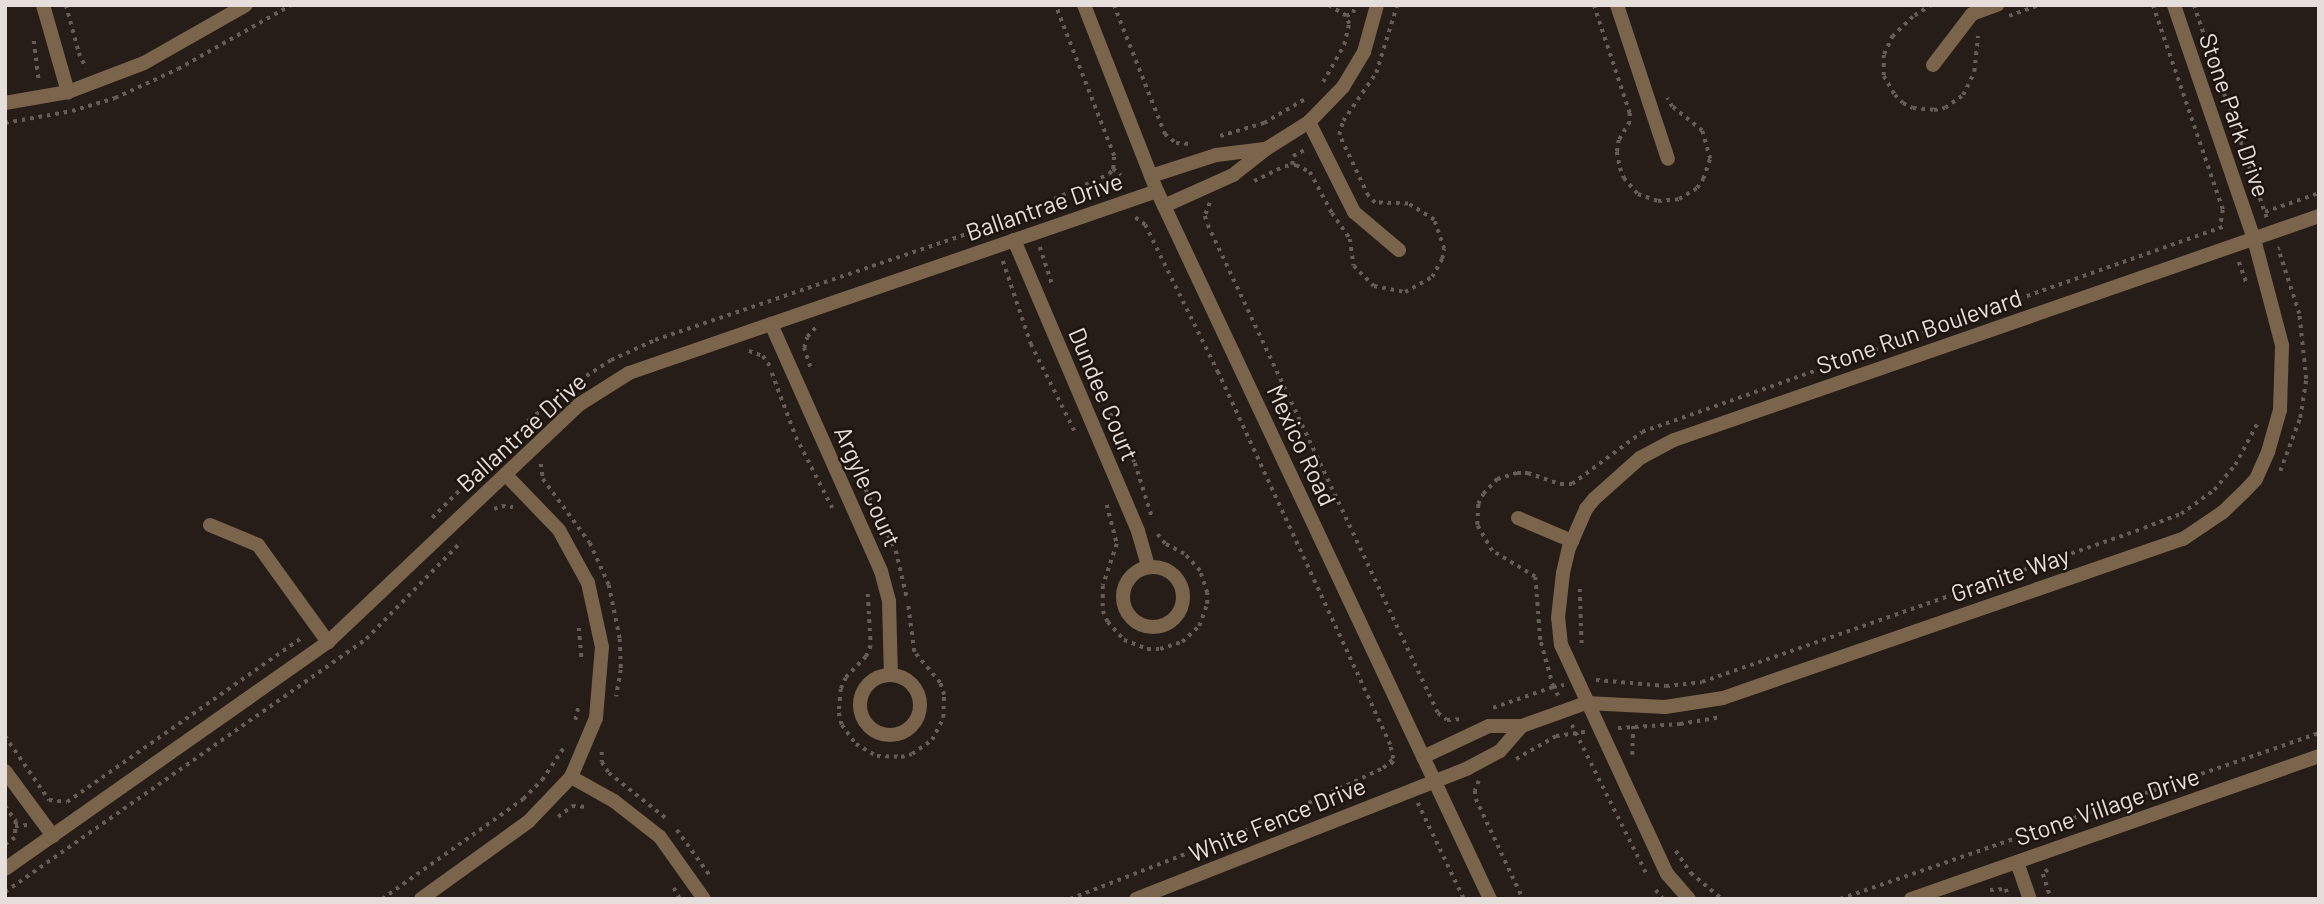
<!DOCTYPE html>
<style>
body{margin:0}
#map{position:relative;width:2324px;height:904px;overflow:hidden;background:#271d18;font-family:Barlow,sans-serif}
div>[style]{position:absolute}
.path>*{height:3.5px;margin-top:-1.75px;transform-origin:0;background:repeating-linear-gradient(90deg,#665d58 0 3.5px,transparent 0 8.5px)}
.minor>*{height:14px;margin:-7px;padding:0 7px;transform-origin:7px;border-radius:7px;background:#7a644c}
.minor>.ring{margin:-7px;padding:0;box-sizing:content-box;background:none;border:14px solid #7a644c;border-radius:50%}
.tertiary>*{height:14px;margin:-7px;padding:0 7px;transform-origin:7px;border-radius:7px;background:#7a644c}
span{translate:-50% -50%;white-space:nowrap;text-align:center;line-height:1.15;-webkit-text-stroke:5px #1e140f;paint-order:stroke}
.street-label{font-size:24px;color:#e5deda}
.frame{position:absolute;inset:0;border:7px solid #e5deda;pointer-events:none}
</style>
<div id="map">
<div class="path">
<div style="left:66px;top:5px;width:50px;rotate:74.8deg"></div>
<div style="left:79px;top:53px;width:17px;rotate:65deg"></div>
<div style="left:1114px;top:5px;width:139px;rotate:68.4deg"></div>
<div style="left:1165px;top:134px;width:14px;rotate:39deg"></div>
<div style="left:1176px;top:143px;width:16px;rotate:4deg"></div>
<div style="left:1594px;top:5px;width:114px;rotate:71.6deg"></div>
<div style="left:1630px;top:113px;width:9px;rotate:90deg"></div>
<div style="left:1630px;top:122px;width:21px;rotate:121deg"></div>
<div style="left:1619px;top:140px;width:12px;rotate:99deg"></div>
<div style="left:1617px;top:152px;width:16px;rotate:79deg"></div>
<div style="left:1620px;top:168px;width:11px;rotate:68deg"></div>
<div style="left:1624px;top:178px;width:21px;rotate:49deg"></div>
<div style="left:1638px;top:194px;width:21px;rotate:19deg"></div>
<div style="left:1658px;top:201px;width:21px;rotate:-5deg"></div>
<div style="left:1679px;top:199px;width:21px;rotate:-31deg"></div>
<div style="left:1697px;top:188px;width:11px;rotate:-56deg"></div>
<div style="left:1703px;top:179px;width:21px;rotate:-71deg"></div>
<div style="left:1710px;top:159px;width:29px;rotate:-106deg"></div>
<div style="left:1702px;top:131px;width:38px;rotate:-141deg"></div>
<div style="left:1672px;top:107px;width:10px;rotate:-119deg"></div>
<div style="left:1932px;top:5px;width:22px;rotate:148deg"></div>
<div style="left:1913px;top:17px;width:28px;rotate:136deg"></div>
<div style="left:1893px;top:36px;width:21px;rotate:115deg"></div>
<div style="left:1884px;top:55px;width:21px;rotate:90deg"></div>
<div style="left:1884px;top:76px;width:22px;rotate:60deg"></div>
<div style="left:1895px;top:95px;width:11px;rotate:45deg"></div>
<div style="left:1903px;top:103px;width:11px;rotate:27deg"></div>
<div style="left:1913px;top:108px;width:21px;rotate:5deg"></div>
<div style="left:1934px;top:110px;width:11px;rotate:-10deg"></div>
<div style="left:1945px;top:108px;width:22px;rotate:-36deg"></div>
<div style="left:1963px;top:95px;width:25px;rotate:-64deg"></div>
<div style="left:1974px;top:72px;width:36px;rotate:-84deg"></div>
<div style="left:2153px;top:5px;width:217px;rotate:71.1deg"></div>
<div style="left:2223px;top:210px;width:18px;rotate:99deg"></div>
<div style="left:2194px;top:5px;width:225px;rotate:71.1deg"></div>
<div style="left:1346px;top:16px;width:8px;rotate:-23deg"></div>
<div style="left:1353px;top:13px;width:8px;rotate:-76deg"></div>
<div style="left:2009px;top:16px;width:33px;rotate:-20deg"></div>
<div style="left:34px;top:41px;width:41px;rotate:83deg"></div>
<div style="left:1323px;top:82px;width:43px;rotate:-60.4deg"></div>
<div style="left:1344px;top:45px;width:22px;rotate:-77deg"></div>
<div style="left:1349px;top:24px;width:9px;rotate:-111deg"></div>
<div style="left:1346px;top:16px;width:21px;rotate:-149deg"></div>
<div style="left:5px;top:123px;width:68px;rotate:-10.2deg"></div>
<div style="left:72px;top:111px;width:45px;rotate:-16.8deg"></div>
<div style="left:115px;top:98px;width:69px;rotate:-24.7deg"></div>
<div style="left:178px;top:69px;width:130px;rotate:-29.5deg"></div>
<div style="left:1220px;top:136px;width:46px;rotate:-16.5deg"></div>
<div style="left:1264px;top:123px;width:48px;rotate:-30.3deg"></div>
<div style="left:1292px;top:165px;width:9px;rotate:-84deg"></div>
<div style="left:1293px;top:156px;width:13px;rotate:-27deg"></div>
<div style="left:1113px;top:169px;width:10px;rotate:37deg"></div>
<div style="left:1254px;top:181px;width:34px;rotate:-26deg"></div>
<div style="left:1285px;top:166px;width:11px;rotate:-5deg"></div>
<div style="left:1296px;top:165px;width:16px;rotate:27deg"></div>
<div style="left:1310px;top:172px;width:47px;rotate:61.8deg"></div>
<div style="left:1332px;top:213px;width:32px;rotate:55deg"></div>
<div style="left:1350px;top:239px;width:27px;rotate:82deg"></div>
<div style="left:1354px;top:266px;width:28px;rotate:45deg"></div>
<div style="left:1374px;top:286px;width:32px;rotate:11deg"></div>
<div style="left:1405px;top:292px;width:31px;rotate:-29deg"></div>
<div style="left:1432px;top:277px;width:21px;rotate:-61deg"></div>
<div style="left:1442px;top:259px;width:10px;rotate:-79deg"></div>
<div style="left:1444px;top:249px;width:31px;rotate:-109deg"></div>
<div style="left:1434px;top:220px;width:31px;rotate:-148deg"></div>
<div style="left:1408px;top:204px;width:33px;rotate:-178deg"></div>
<div style="left:1375px;top:203px;width:10px;rotate:-135deg"></div>
<div style="left:1368px;top:196px;width:68px;rotate:-115.4deg"></div>
<div style="left:1339px;top:135px;width:15px;rotate:-74deg"></div>
<div style="left:1343px;top:121px;width:58px;rotate:-55.5deg"></div>
<div style="left:1376px;top:73px;width:71px;rotate:-72.8deg"></div>
<div style="left:1210px;top:203px;width:14px;rotate:111deg"></div>
<div style="left:1205px;top:216px;width:9px;rotate:72deg"></div>
<div style="left:1208px;top:225px;width:539px;rotate:64.76deg"></div>
<div style="left:1438px;top:713px;width:11px;rotate:38deg"></div>
<div style="left:1447px;top:720px;width:16px;rotate:-4deg"></div>
<div style="left:2265px;top:212px;width:57px;rotate:-19.4deg"></div>
<div style="left:1040px;top:247px;width:38px;rotate:72deg"></div>
<div style="left:1003px;top:261px;width:88px;rotate:71.4deg"></div>
<div style="left:1031px;top:344px;width:101px;rotate:63.4deg"></div>
<div style="left:2239px;top:262px;width:23px;rotate:70deg"></div>
<div style="left:749px;top:351px;width:15px;rotate:20deg"></div>
<div style="left:763px;top:356px;width:12px;rotate:55deg"></div>
<div style="left:810px;top:367px;width:20px;rotate:-108deg"></div>
<div style="left:804px;top:348px;width:11px;rotate:-75deg"></div>
<div style="left:807px;top:337px;width:13px;rotate:-48deg"></div>
<div style="left:772px;top:373px;width:68px;rotate:69.4deg"></div>
<div style="left:796px;top:437px;width:85px;rotate:62.8deg"></div>
<div style="left:1095px;top:383px;width:89px;rotate:63.4deg"></div>
<div style="left:1135px;top:463px;width:57px;rotate:72.5deg"></div>
<div style="left:541px;top:464px;width:15px;rotate:82deg"></div>
<div style="left:543px;top:479px;width:79px;rotate:53.7deg"></div>
<div style="left:590px;top:543px;width:46px;rotate:65.7deg"></div>
<div style="left:609px;top:585px;width:55px;rotate:78.5deg"></div>
<div style="left:620px;top:639px;width:31px;rotate:88deg"></div>
<div style="left:621px;top:670px;width:27px;rotate:100deg"></div>
<div style="left:2280px;top:471px;width:57px;rotate:-69.3deg"></div>
<div style="left:2300px;top:418px;width:39px;rotate:-81deg"></div>
<div style="left:2306px;top:379px;width:65px;rotate:-96.1deg"></div>
<div style="left:2299px;top:314px;width:68px;rotate:-107.9deg"></div>
<div style="left:2278px;top:249px;width:2px;rotate:-27deg"></div>
<div style="left:862px;top:482px;width:77px;rotate:63.8deg"></div>
<div style="left:896px;top:551px;width:48px;rotate:76.8deg"></div>
<div style="left:1107px;top:505px;width:40px;rotate:75.6deg"></div>
<div style="left:1117px;top:544px;width:44px;rotate:108.4deg"></div>
<div style="left:1103px;top:586px;width:25px;rotate:90deg"></div>
<div style="left:1103px;top:611px;width:12px;rotate:66deg"></div>
<div style="left:1108px;top:622px;width:24px;rotate:48deg"></div>
<div style="left:1124px;top:640px;width:25px;rotate:21deg"></div>
<div style="left:1147px;top:649px;width:13px"></div>
<div style="left:1160px;top:649px;width:23px;rotate:-18deg"></div>
<div style="left:1182px;top:642px;width:23px;rotate:-43deg"></div>
<div style="left:1199px;top:626px;width:23px;rotate:-70deg"></div>
<div style="left:1207px;top:604px;width:11px;rotate:-90deg"></div>
<div style="left:1207px;top:593px;width:23px;rotate:-108deg"></div>
<div style="left:1200px;top:571px;width:23px;rotate:-133deg"></div>
<div style="left:1184px;top:554px;width:21px;rotate:-152deg"></div>
<div style="left:1165px;top:544px;width:13px;rotate:-129deg"></div>
<div style="left:494px;top:509px;width:9px;rotate:-21deg"></div>
<div style="left:502px;top:506px;width:11px;rotate:5deg"></div>
<div style="left:432px;top:518px;width:138px;rotate:-45.3deg"></div>
<div style="left:529px;top:420px;width:55px;rotate:-39.1deg"></div>
<div style="left:572px;top:385px;width:46px;rotate:-32.7deg"></div>
<div style="left:611px;top:360px;width:48px;rotate:-24.4deg"></div>
<div style="left:655px;top:340px;width:373px;rotate:-18.8deg"></div>
<div style="left:1008px;top:220px;width:111px;rotate:-24.5deg"></div>
<div style="left:1109px;top:174px;width:6px;rotate:-51deg"></div>
<div style="left:1113px;top:169px;width:13px;rotate:-86deg"></div>
<div style="left:1114px;top:156px;width:162px;rotate:-111.3deg"></div>
<div style="left:1580px;top:589px;width:59px;rotate:88.1deg"></div>
<div style="left:868px;top:594px;width:52px;rotate:86.7deg"></div>
<div style="left:871px;top:646px;width:12px;rotate:114deg"></div>
<div style="left:866px;top:657px;width:29px;rotate:134deg"></div>
<div style="left:846px;top:678px;width:12px;rotate:114deg"></div>
<div style="left:841px;top:689px;width:24px;rotate:95deg"></div>
<div style="left:839px;top:713px;width:12px;rotate:76deg"></div>
<div style="left:842px;top:725px;width:24px;rotate:54deg"></div>
<div style="left:856px;top:744px;width:24px;rotate:30deg"></div>
<div style="left:877px;top:756px;width:24px;rotate:2deg"></div>
<div style="left:901px;top:757px;width:11px;rotate:-15deg"></div>
<div style="left:912px;top:754px;width:24px;rotate:-35deg"></div>
<div style="left:932px;top:740px;width:25px;rotate:-63deg"></div>
<div style="left:943px;top:718px;width:23px;rotate:-88deg"></div>
<div style="left:944px;top:695px;width:13px;rotate:-108deg"></div>
<div style="left:940px;top:683px;width:40px;rotate:-130deg"></div>
<div style="left:914px;top:652px;width:46px;rotate:-97.4deg"></div>
<div style="left:579px;top:628px;width:34px;rotate:85deg"></div>
<div style="left:1596px;top:680px;width:70px;rotate:4.9deg"></div>
<div style="left:1666px;top:686px;width:36px;rotate:-6deg"></div>
<div style="left:1702px;top:682px;width:468px;rotate:-19.2deg"></div>
<div style="left:2144px;top:528px;width:40px;rotate:-21deg"></div>
<div style="left:2181px;top:514px;width:41px;rotate:-36deg"></div>
<div style="left:2214px;top:490px;width:33px;rotate:-50deg"></div>
<div style="left:2235px;top:465px;width:47px;rotate:-61.8deg"></div>
<div style="left:1558px;top:696px;width:10px;rotate:-119deg"></div>
<div style="left:1553px;top:687px;width:11px;rotate:-10deg"></div>
<div style="left:1493px;top:708px;width:64px;rotate:-19.3deg"></div>
<div style="left:1553px;top:687px;width:49px;rotate:-105.5deg"></div>
<div style="left:1540px;top:640px;width:63px;rotate:-94.5deg"></div>
<div style="left:1535px;top:577px;width:50px;rotate:-148.8deg"></div>
<div style="left:1492px;top:551px;width:30px;rotate:-120deg"></div>
<div style="left:1477px;top:525px;width:21px;rotate:-87deg"></div>
<div style="left:1478px;top:504px;width:11px;rotate:-63deg"></div>
<div style="left:1483px;top:494px;width:21px;rotate:-47deg"></div>
<div style="left:1497px;top:479px;width:21px;rotate:-17deg"></div>
<div style="left:1517px;top:473px;width:11px"></div>
<div style="left:1528px;top:473px;width:34px;rotate:19deg"></div>
<div style="left:1560px;top:484px;width:12px"></div>
<div style="left:1572px;top:484px;width:87px;rotate:-36.6deg"></div>
<div style="left:1642px;top:432px;width:618px;rotate:-19.46deg"></div>
<div style="left:575px;top:720px;width:16px;rotate:-76deg"></div>
<div style="left:1572px;top:725px;width:170px;rotate:63.4deg"></div>
<div style="left:1618px;top:728px;width:62px;rotate:-3.7deg"></div>
<div style="left:1680px;top:724px;width:42px;rotate:-9.7deg"></div>
<div style="left:5px;top:736px;width:78px;rotate:55.5deg"></div>
<div style="left:49px;top:800px;width:18px;rotate:6deg"></div>
<div style="left:67px;top:802px;width:288px;rotate:-35deg"></div>
<div style="left:602px;top:752px;width:10px;rotate:90deg"></div>
<div style="left:602px;top:762px;width:13px;rotate:58deg"></div>
<div style="left:609px;top:773px;width:74px;rotate:38.4deg"></div>
<div style="left:1632px;top:755px;width:29px;rotate:-88deg"></div>
<div style="left:1516px;top:759px;width:46px;rotate:-29.9deg"></div>
<div style="left:1556px;top:736px;width:30px;rotate:-8deg"></div>
<div style="left:1391px;top:762px;width:7px;rotate:34deg"></div>
<div style="left:1479px;top:781px;width:11px;rotate:112deg"></div>
<div style="left:1475px;top:791px;width:8px;rotate:83deg"></div>
<div style="left:1476px;top:799px;width:110px;rotate:64.8deg"></div>
<div style="left:1418px;top:803px;width:106px;rotate:64.4deg"></div>
<div style="left:5px;top:806px;width:19px;rotate:54deg"></div>
<div style="left:16px;top:821px;width:17px;rotate:93deg"></div>
<div style="left:15px;top:838px;width:12px;rotate:145deg"></div>
<div style="left:558px;top:817px;width:18px;rotate:-38deg"></div>
<div style="left:572px;top:806px;width:17px;rotate:3deg"></div>
<div style="left:15px;top:826px;width:12px;rotate:-5deg"></div>
<div style="left:677px;top:830px;width:58px;rotate:54.1deg"></div>
<div style="left:1676px;top:851px;width:27px;rotate:56deg"></div>
<div style="left:1691px;top:873px;width:40px;rotate:40deg"></div>
<div style="left:2048px;top:870px;width:6px;rotate:141deg"></div>
<div style="left:2043px;top:874px;width:26px;rotate:72deg"></div>
<div style="left:674px;top:888px;width:13px;rotate:61deg"></div>
<div style="left:1656px;top:890px;width:11px;rotate:52deg"></div>
<div style="left:1990px;top:890px;width:16px;rotate:-4deg"></div>
<div style="left:2006px;top:889px;width:10px;rotate:73deg"></div>
<div style="left:5px;top:892px;width:441px;rotate:-35deg"></div>
<div style="left:366px;top:639px;width:136px;rotate:-45.6deg"></div>
<div style="left:382px;top:899px;width:173px;rotate:-35.3deg"></div>
<div style="left:523px;top:799px;width:27px;rotate:-45deg"></div>
<div style="left:542px;top:780px;width:40px;rotate:-56deg"></div>
<div style="left:1070px;top:899px;width:215px;rotate:-21.3deg"></div>
<div style="left:1270px;top:821px;width:125px;rotate:-25.1deg"></div>
<div style="left:1383px;top:768px;width:13px;rotate:-42deg"></div>
<div style="left:1393px;top:759px;width:14px;rotate:-102deg"></div>
<div style="left:1390px;top:745px;width:410px;rotate:-114.8deg"></div>
<div style="left:1218px;top:373px;width:165px;rotate:-116.3deg"></div>
<div style="left:1145px;top:225px;width:14px;rotate:-144deg"></div>
<div style="left:1840px;top:899px;width:507px;rotate:-19.11deg"></div>
</div>
<div class="minor">
<div style="left:43px;top:5px;width:91px;rotate:74deg"></div>
<div style="left:1617px;top:5px;width:162px;rotate:71.7deg"></div>
<div style="left:1933px;top:65px;width:64px;rotate:-52.6deg"></div>
<div style="left:1972px;top:14px;width:27px;rotate:-20deg"></div>
<div style="left:5px;top:103px;width:64px;rotate:-9.9deg"></div>
<div style="left:68px;top:92px;width:81px;rotate:-20.9deg"></div>
<div style="left:144px;top:63px;width:117px;rotate:-29.6deg"></div>
<div style="left:1309px;top:122px;width:101px;rotate:63.4deg"></div>
<div style="left:1354px;top:212px;width:59px;rotate:40.2deg"></div>
<div style="left:1151px;top:176px;width:68px;rotate:-17.9deg"></div>
<div style="left:1216px;top:155px;width:49px;rotate:-7deg"></div>
<div style="left:1164px;top:206px;width:76px;rotate:-24.2deg"></div>
<div style="left:1233px;top:175px;width:42px;rotate:-38.2deg"></div>
<div style="left:1266px;top:149px;width:51px;rotate:-32.1deg"></div>
<div style="left:1309px;top:122px;width:49px;rotate:-45.8deg"></div>
<div style="left:1343px;top:87px;width:41px;rotate:-59deg"></div>
<div style="left:1364px;top:52px;width:49px;rotate:-74.5deg"></div>
<div style="left:1014px;top:240px;width:316px;rotate:66.9deg"></div>
<div style="left:1138px;top:531px;width:37px;rotate:74deg"></div>
<div style="left:771px;top:324px;width:270px;rotate:66deg"></div>
<div style="left:881px;top:571px;width:31px;rotate:75deg"></div>
<div style="left:889px;top:601px;width:74px;rotate:88.5deg"></div>
<div style="left:1518px;top:518px;width:59px;rotate:23.1deg"></div>
<div style="left:210px;top:525px;width:52px;rotate:22.6deg"></div>
<div style="left:258px;top:545px;width:120px;rotate:54.2deg"></div>
<div class="ring" style="left:1123px;top:567px;width:46px;height:46px"></div>
<div class="ring" style="left:860px;top:675px;width:46px;height:46px"></div>
<div style="left:1423px;top:757px;width:73px;rotate:-25.2deg"></div>
<div style="left:1489px;top:726px;width:33px"></div>
<div style="left:1522px;top:726px;width:68px;rotate:-19.8deg"></div>
<div style="left:1586px;top:703px;width:79px;rotate:2.9deg"></div>
<div style="left:1665px;top:707px;width:59px;rotate:-8.8deg"></div>
<div style="left:1723px;top:698px;width:487px;rotate:-19.1deg"></div>
<div style="left:2183px;top:539px;width:48px;rotate:-34deg"></div>
<div style="left:2223px;top:512px;width:28px;rotate:-44deg"></div>
<div style="left:2243px;top:493px;width:19px;rotate:-47deg"></div>
<div style="left:2256px;top:479px;width:30px;rotate:-66deg"></div>
<div style="left:2268px;top:452px;width:44px;rotate:-74.1deg"></div>
<div style="left:2280px;top:410px;width:65px;rotate:-88.2deg"></div>
<div style="left:2282px;top:345px;width:110px;rotate:-104.8deg"></div>
<div style="left:2254px;top:239px;width:247px;rotate:-108.9deg"></div>
<div style="left:5px;top:771px;width:81px;rotate:53.6deg"></div>
<div style="left:571px;top:777px;width:49px;rotate:29.2deg"></div>
<div style="left:614px;top:801px;width:58px;rotate:38deg"></div>
<div style="left:660px;top:837px;width:76px;rotate:54.6deg"></div>
<div style="left:2017px;top:862px;width:39px;rotate:71deg"></div>
<div style="left:5px;top:869px;width:395px;rotate:-35.1deg"></div>
<div style="left:328px;top:642px;width:347px;rotate:-43.4deg"></div>
<div style="left:580px;top:404px;width:58px;rotate:-32.3deg"></div>
<div style="left:629px;top:373px;width:558px;rotate:-19.02deg"></div>
<div style="left:421px;top:899px;width:133px;rotate:-35.8deg"></div>
<div style="left:529px;top:821px;width:61px;rotate:-46.3deg"></div>
<div style="left:571px;top:777px;width:64px;rotate:-67deg"></div>
<div style="left:596px;top:718px;width:71px;rotate:-85.2deg"></div>
<div style="left:602px;top:647px;width:66px;rotate:-102.3deg"></div>
<div style="left:588px;top:583px;width:60px;rotate:-118.7deg"></div>
<div style="left:559px;top:530px;width:76px;rotate:-133.9deg"></div>
<div style="left:1136px;top:899px;width:357px;rotate:-21.5deg"></div>
<div style="left:1468px;top:768px;width:36px;rotate:-28deg"></div>
<div style="left:1500px;top:751px;width:33px;rotate:-49deg"></div>
<div style="left:1689px;top:899px;width:33px;rotate:-131deg"></div>
<div style="left:1667px;top:874px;width:252px;rotate:-114.8deg"></div>
<div style="left:1561px;top:645px;width:27px;rotate:-96deg"></div>
<div style="left:1558px;top:618px;width:45px;rotate:-83.7deg"></div>
<div style="left:1563px;top:573px;width:26px;rotate:-77deg"></div>
<div style="left:1569px;top:548px;width:43px;rotate:-66.4deg"></div>
<div style="left:1586px;top:509px;width:13px;rotate:-51deg"></div>
<div style="left:1594px;top:499px;width:62px;rotate:-41.7deg"></div>
<div style="left:1640px;top:458px;width:38px;rotate:-28deg"></div>
<div style="left:1674px;top:440px;width:683px;rotate:-19.15deg"></div>
<div style="left:1911px;top:899px;width:432px;rotate:-19.3deg"></div>
</div>
<div class="tertiary">
<div style="left:1084px;top:5px;width:200px;rotate:68.6deg"></div>
<div style="left:1157px;top:191px;width:782px;rotate:64.81deg"></div>
</div>
<div class="street-label">
<span style="left:2235px;top:115px;rotate:71deg">Stone Park Drive</span>
<span style="left:1044px;top:206px;rotate:-19deg">Ballantrae Drive</span>
<span style="left:1919px;top:331px;rotate:-19deg">Stone Run Boulevard</span>
<span style="left:1104px;top:394px;rotate:67deg">Dundee Court</span>
<span style="left:521px;top:432px;rotate:-42deg">Ballantrae Drive</span>
<span style="left:1302px;top:445px;rotate:65deg">Mexico Road</span>
<span style="left:868px;top:486px;rotate:66deg">Argyle Court</span>
<span style="left:2010px;top:574px;rotate:-19deg">Granite Way</span>
<span style="left:2107px;top:806px;rotate:-19deg">Stone Village Drive</span>
<span style="left:1277px;top:819px;rotate:-22deg">White Fence Drive</span>
</div>
<div class="frame"></div>
</div>
